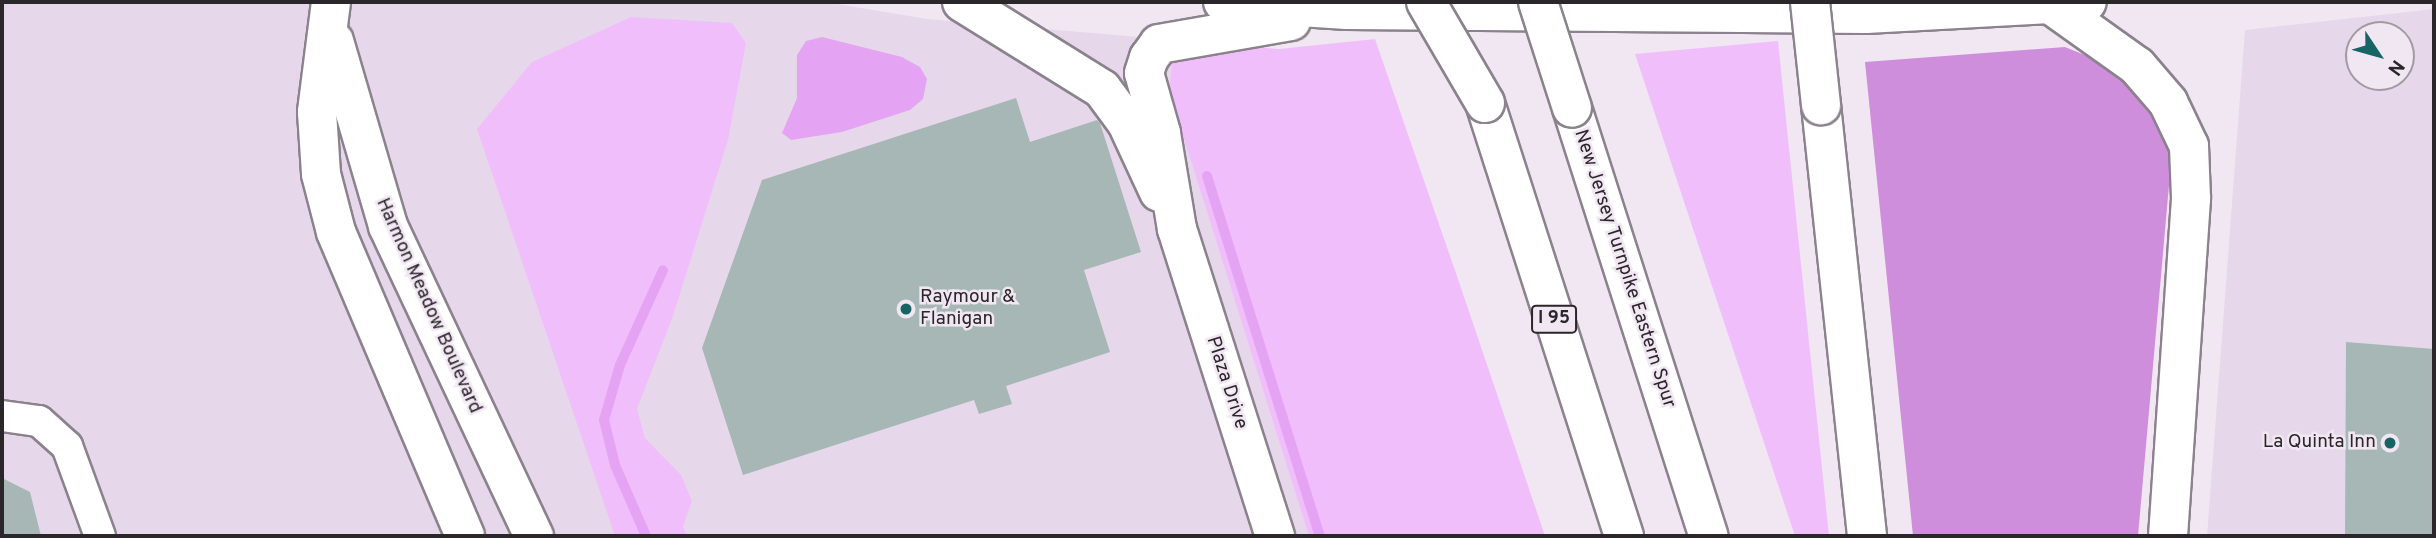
<!DOCTYPE html>
<style>
body{margin:0}
#map{position:relative;width:2436px;height:538px;overflow:hidden;background:#f1e7f3;font-family:Overpass,sans-serif}
div>[style]{position:absolute}
.built>*{inset:0;background:#e6d8ea}
.green>*{inset:0;background:#f1befc}
.forest>*{inset:0;background:#ce8edc}
.water>*{inset:0;background:#e5a4f3}
.stream>*{height:10px;margin:-5px;padding:0 5px;transform-origin:5px;border-radius:5px;background:#e5a4f3}
.building>*{inset:0;background:#a7b7b6}
.roads{filter:drop-shadow(2px 0 #8b828d) drop-shadow(-2px 0 #8b828d) drop-shadow(0 2px #8b828d) drop-shadow(0 -2px #8b828d)}
.minor>*{height:30px;margin:-15px;padding:0 15px;transform-origin:15px;border-radius:15px;background:#fff}
.tertiary>*{height:38px;margin:-19px;padding:0 19px;transform-origin:19px;border-radius:19px;background:#fff}
.primary>*{height:38px;margin:-19px;padding:0 19px;transform-origin:19px;border-radius:19px;background:#fff}
.motorway>*{height:38px;margin:-19px;padding:0 19px;transform-origin:19px;border-radius:19px;background:#fff}
.bridges{filter:drop-shadow(2px 0 #8b828d) drop-shadow(-2px 0 #8b828d) drop-shadow(0 2px #8b828d) drop-shadow(0 -2px #8b828d)}
.motorway-bridge>*{height:38px;margin:-19px;padding:0 19px;transform-origin:19px;border-radius:19px;background:#fff}
.dots>*{width:19px;height:19px;translate:-50% -50%;box-sizing:border-box;border:4px solid #f1e7f3;border-radius:50%}
span{translate:-50% -50%;white-space:nowrap;text-align:center;line-height:1.15;-webkit-text-stroke:5px #f1e7f3;paint-order:stroke}
.shield-label span{padding:2px 5px;background:#f1e7f3;border:2px solid;border-radius:5px;-webkit-text-stroke-width:0}
.shield-label{font-size:18px;color:#2a262a;font-weight:700}
.street-label{font-size:19px;color:#2a262a}
.poi-label{font-size:19px;color:#2a262a}
.left{translate:0 -50%;text-align:left}
.right{translate:-100% -50%;text-align:right}
.frame{position:absolute;inset:0;border:4px solid #2a262a;pointer-events:none}
.north{position:absolute;left:2345px;top:21px;width:70px;height:70px;box-sizing:border-box;background:#f1e7f3;border:2px solid #a19aa3;border-radius:50%;rotate:126deg;font-size:19px;font-weight:700;line-height:28px;text-align:center;color:#2a262a}
.north::after{content:'';display:block;margin:auto;width:24px;height:32px;background:#166565;clip-path:polygon(50% 0,100% 100%,50% 72%,0 100%)}
</style>
<div id="map">
<div class="built">
<div style="clip-path:polygon(2px 2px,825px 2px,927px 19px,1222px 44px,1427px 536px,2px 536px)"></div>
<div style="clip-path:polygon(evenodd,2434px 9px,2434px 536px,2207px 536px,2245px 30px,2434px 9px,2359px 35px,2401px 35px,2401px 77px,2359px 77px,2359px 35px)"></div>
</div>
<div class="green">
<div style="clip-path:polygon(631px 17px,732px 23px,746px 43px,728px 140px,673px 316px,637px 409px,645px 438px,681px 475px,692px 501px,683px 527px,687px 536px,615px 536px,477px 129px,532px 62px)"></div>
<div style="clip-path:polygon(1375px 39px,1458px 279px,1545px 536px,1309px 536px,1169px 91px,1173px 56px,1222px 44px,1279px 49px)"></div>
<div style="clip-path:polygon(1778px 41px,1829px 536px,1795px 536px,1635px 54px)"></div>
</div>
<div class="forest">
<div style="clip-path:polygon(2065px 47px,2124px 71px,2172px 151px,2138px 536px,1913px 536px,1865px 62px)"></div>
</div>
<div class="water">
<div style="clip-path:polygon(822px 37px,902px 57px,920px 67px,927px 79px,923px 99px,910px 110px,842px 132px,791px 140px,782px 133px,797px 98px,797px 55px,806px 41px)"></div>
</div>
<div class="stream">
<div style="left:1207px;top:176px;width:377px;rotate:72.6deg"></div>
<div style="left:646px;top:536px;width:77px;rotate:-113.6deg"></div>
<div style="left:615px;top:465px;width:46px;rotate:-103.7deg"></div>
<div style="left:604px;top:420px;width:57px;rotate:-73.8deg"></div>
<div style="left:620px;top:365px;width:104px;rotate:-65.6deg"></div>
</div>
<div class="building">
<div style="clip-path:polygon(1016px 98px,1030px 142px,1097px 120px,1100px 123px,1141px 252px,1084px 270px,1110px 352px,1006px 386px,1012px 404px,979px 414px,974px 400px,743px 475px,702px 348px,762px 180px)"></div>
<div style="clip-path:polygon(2346px 342px,2434px 349px,2434px 536px,2345px 536px)"></div>
<div style="clip-path:polygon(2px 478px,30px 492px,41px 536px,2px 536px)"></div>
</div>
<div class="roads">
<div class="minor">
<div style="left:2px;top:416px;width:37px;rotate:8deg"></div>
<div style="left:39px;top:421px;width:38px;rotate:42deg"></div>
<div style="left:67px;top:446px;width:96px;rotate:69.9deg"></div>
</div>
<div class="tertiary">
<div style="left:331px;top:2px;width:111px;rotate:97.3deg"></div>
<div style="left:317px;top:112px;width:62px;rotate:86.3deg"></div>
<div style="left:321px;top:174px;width:60px;rotate:75.5deg"></div>
<div style="left:336px;top:232px;width:330px;rotate:67deg"></div>
<div style="left:334px;top:41px;width:193px;rotate:73.7deg"></div>
<div style="left:388px;top:226px;width:343px;rotate:64.8deg"></div>
<div style="left:1177px;top:229px;width:322px;rotate:72.3deg"></div>
</div>
<div class="primary">
<div style="left:962px;top:2px;width:165px;rotate:31.9deg"></div>
<div style="left:1102px;top:89px;width:42px;rotate:53.7deg"></div>
<div style="left:1127px;top:123px;width:76px;rotate:65.1deg"></div>
<div style="left:1223px;top:2px;width:124px;rotate:3.7deg"></div>
<div style="left:1347px;top:10px;width:519px;rotate:0.44deg"></div>
<div style="left:1866px;top:14px;width:221px;rotate:-3.1deg"></div>
<div style="left:2050px;top:4px;width:107px;rotate:35.5deg"></div>
<div style="left:2137px;top:66px;width:48px;rotate:49.3deg"></div>
<div style="left:2168px;top:102px;width:49px;rotate:64.5deg"></div>
<div style="left:2189px;top:146px;width:53px;rotate:87.8deg"></div>
<div style="left:2191px;top:199px;width:338px;rotate:93.9deg"></div>
<div style="left:1177px;top:229px;width:97px;rotate:-99.5deg"></div>
<div style="left:1161px;top:133px;width:62px;rotate:-105.8deg"></div>
<div style="left:1144px;top:73px;width:16px;rotate:-72deg"></div>
<div style="left:1149px;top:58px;width:17px;rotate:-54deg"></div>
<div style="left:1159px;top:44px;width:134px;rotate:-9.9deg"></div>
</div>
<div class="motorway">
<div style="left:1485px;top:103px;width:455px;rotate:72.2deg"></div>
<div style="left:1821px;top:105px;width:433px;rotate:83.9deg"></div>
<div style="left:1572px;top:108px;width:449px;rotate:72.3deg"></div>
</div>
</div>
<div class="bridges">
<div class="motorway-bridge">
<div style="left:1426px;top:2px;width:117px;rotate:59.7deg"></div>
<div style="left:1538px;top:2px;width:111px;rotate:72.2deg"></div>
<div style="left:1810px;top:2px;width:104px;rotate:83.9deg"></div>
</div>
</div>
<div class="dots">
<div style="left:906px;top:309px;background:#166565"></div>
<div style="left:2390px;top:443px;background:#166565"></div>
</div>
<div class="shield-label">
<span style="left:1554px;top:319px">I 95</span>
</div>
<div class="street-label">
<span style="left:1624px;top:269px;rotate:72deg">New Jersey Turnpike Eastern Spur</span>
<span style="left:428px;top:306px;rotate:66deg">Harmon Meadow Boulevard</span>
<span style="left:1226px;top:383px;rotate:72deg">Plaza Drive</span>
</div>
<div class="poi-label">
<span class="left" style="left:920px;top:309px">Raymour &amp;<br>Flanigan</span>
<span class="right" style="left:2376px;top:443px">La Quinta Inn</span>
</div>
<div class="frame"></div>
<div class="north">N</div>
</div>
